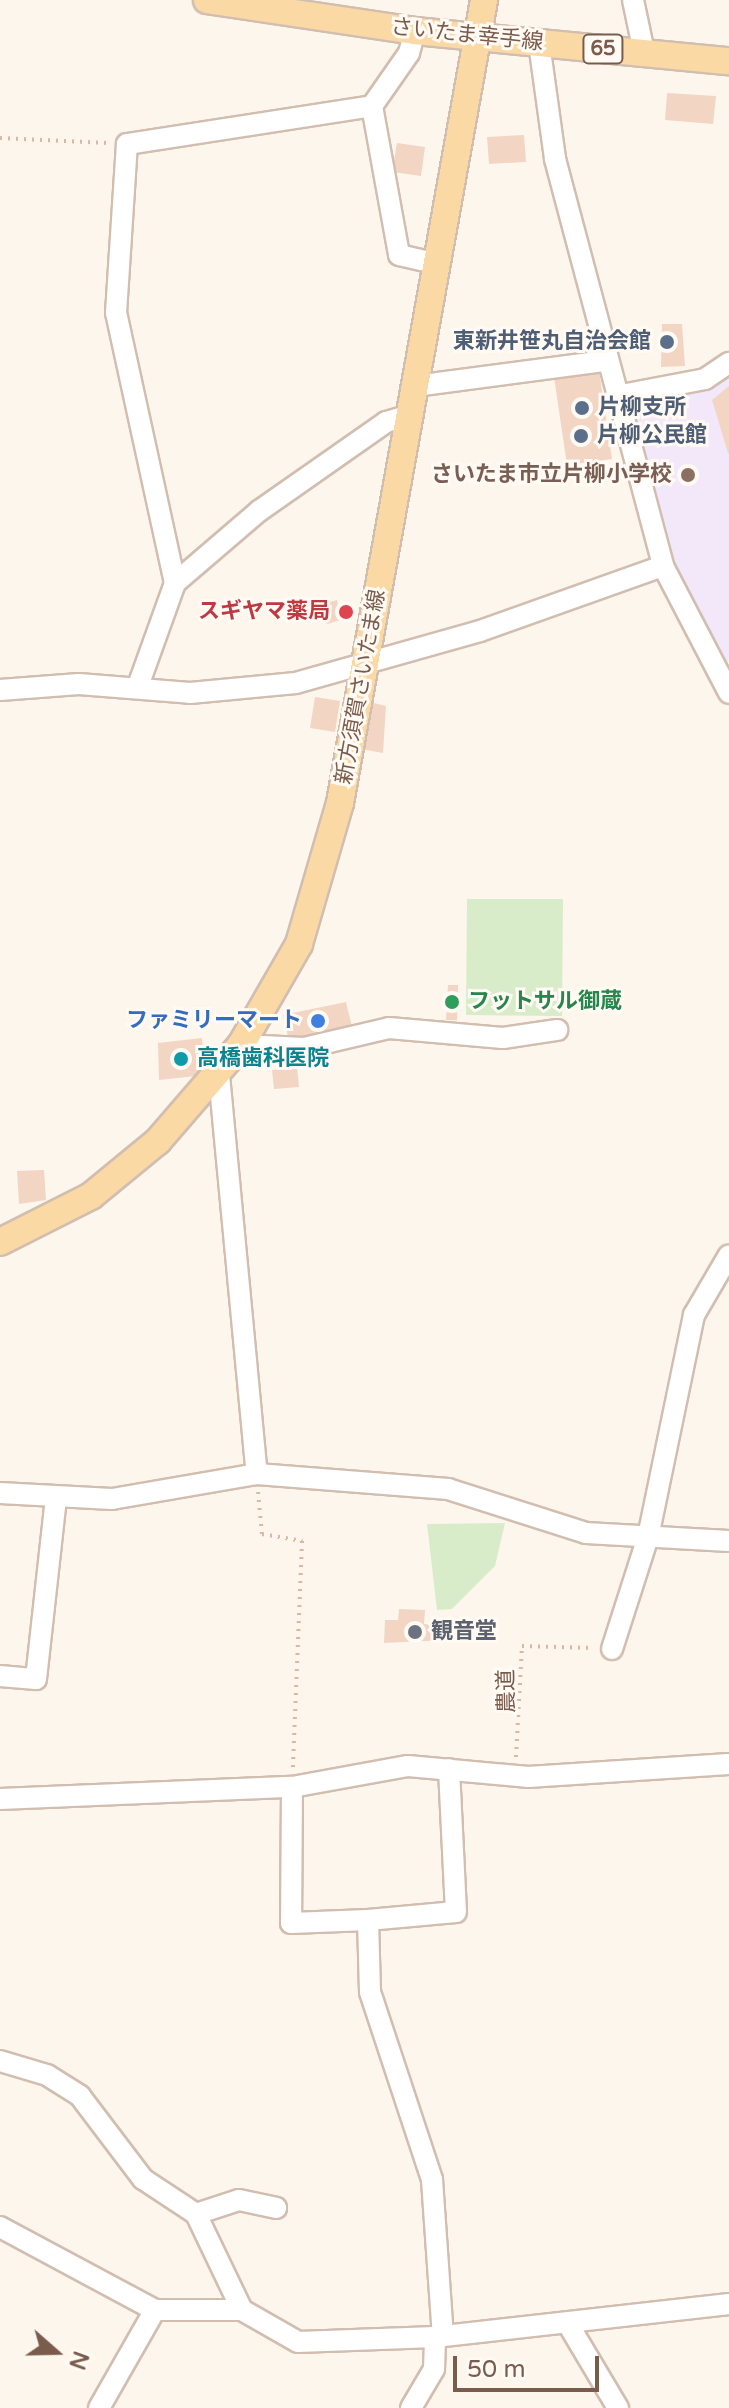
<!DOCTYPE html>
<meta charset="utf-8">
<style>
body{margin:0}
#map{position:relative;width:729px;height:2408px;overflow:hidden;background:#fdf6ec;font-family:"Varela Round","Noto Sans JP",sans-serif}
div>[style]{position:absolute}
.education>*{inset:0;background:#f3e8fa}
.green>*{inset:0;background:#d8ecc9}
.building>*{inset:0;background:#f3d5c3}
.path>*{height:4px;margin-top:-2px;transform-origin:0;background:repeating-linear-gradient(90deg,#d9b8a5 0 2px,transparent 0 8px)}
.roads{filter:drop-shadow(2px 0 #d1beb0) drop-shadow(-2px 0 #d1beb0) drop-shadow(0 2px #d1beb0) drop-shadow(0 -2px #d1beb0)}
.minor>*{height:20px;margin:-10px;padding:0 10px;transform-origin:10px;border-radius:10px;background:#fff}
.major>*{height:26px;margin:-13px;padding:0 13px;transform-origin:13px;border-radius:13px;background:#fbd9a5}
.dots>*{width:22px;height:22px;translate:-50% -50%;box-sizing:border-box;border:4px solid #fffaf3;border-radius:50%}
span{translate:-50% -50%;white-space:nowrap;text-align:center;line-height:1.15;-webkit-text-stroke:6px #fffaf3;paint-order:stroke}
.shield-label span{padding:2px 6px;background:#fffaf3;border:2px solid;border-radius:6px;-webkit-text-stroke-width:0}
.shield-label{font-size:20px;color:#7a5c4d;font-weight:700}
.street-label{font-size:22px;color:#7a5c4d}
.service-label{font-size:22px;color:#4e5e75;font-weight:700}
.right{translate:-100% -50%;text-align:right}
.left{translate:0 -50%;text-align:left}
.education-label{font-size:22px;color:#785e54;font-weight:700}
.health-label{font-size:22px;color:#be3a42;font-weight:700}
.leisure-label{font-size:22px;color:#27864d;font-weight:700}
.shop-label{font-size:22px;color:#366cbe;font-weight:700}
.culture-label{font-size:22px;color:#0d838f;font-weight:700}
.worship-label{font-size:22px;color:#5b616d;font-weight:700}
.north{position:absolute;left:16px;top:2312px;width:80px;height:80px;-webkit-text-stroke:6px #fffaf3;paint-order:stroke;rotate:110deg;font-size:22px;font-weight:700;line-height:32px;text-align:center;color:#7a5c4d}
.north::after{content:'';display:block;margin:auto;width:28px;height:36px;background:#7a5c4d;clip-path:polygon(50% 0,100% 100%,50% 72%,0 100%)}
.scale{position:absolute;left:453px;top:2356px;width:146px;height:36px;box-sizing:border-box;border:4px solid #7a5c4d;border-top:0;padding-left:10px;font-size:24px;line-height:28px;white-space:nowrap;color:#7a5c4d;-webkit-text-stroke:6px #fffaf3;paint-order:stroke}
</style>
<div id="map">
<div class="education">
<div style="clip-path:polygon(729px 370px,729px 661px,719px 663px,676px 575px,628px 405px,712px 386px)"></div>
</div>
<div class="green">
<div style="clip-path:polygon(467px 899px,563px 899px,562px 1016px,466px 1015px)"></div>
<div style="clip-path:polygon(505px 1523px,495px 1566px,452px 1609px,437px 1610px,427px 1524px)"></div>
</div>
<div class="building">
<div style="clip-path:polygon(667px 93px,716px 96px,713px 124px,665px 120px)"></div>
<div style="clip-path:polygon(524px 135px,526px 162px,489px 164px,487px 137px)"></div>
<div style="clip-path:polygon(397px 143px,425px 147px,421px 176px,392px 172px)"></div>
<div style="clip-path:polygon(662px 324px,682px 324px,685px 366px,661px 367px)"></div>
<div style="clip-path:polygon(599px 370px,612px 459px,567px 465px,554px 377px)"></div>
<div style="clip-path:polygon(729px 386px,729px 453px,728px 453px,712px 400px)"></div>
<div style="clip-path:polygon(337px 600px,338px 606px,350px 604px,354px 616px,327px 624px,322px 604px)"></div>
<div style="clip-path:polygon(315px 697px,340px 701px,335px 732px,310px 728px)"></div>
<div style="clip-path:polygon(370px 702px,386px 706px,383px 753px,361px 749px)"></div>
<div style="clip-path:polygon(448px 985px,458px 985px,457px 1020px,446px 1020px)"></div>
<div style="clip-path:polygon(346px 1002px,352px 1027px,289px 1041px,283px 1015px)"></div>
<div style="clip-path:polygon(202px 1038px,205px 1075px,159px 1080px,158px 1043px)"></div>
<div style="clip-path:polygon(297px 1067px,299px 1087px,274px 1089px,272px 1070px)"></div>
<div style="clip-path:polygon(44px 1170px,46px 1200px,19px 1204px,17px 1171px)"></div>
<div style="clip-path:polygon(399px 1609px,425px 1610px,424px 1624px,445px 1625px,445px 1640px,384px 1643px,385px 1620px,398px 1620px)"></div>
</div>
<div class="path">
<div style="left:0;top:138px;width:108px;rotate:2.7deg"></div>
<div style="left:258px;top:1492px;width:42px;rotate:84.6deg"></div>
<div style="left:262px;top:1534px;width:41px;rotate:9.9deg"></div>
<div style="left:302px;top:1541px;width:229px;rotate:92.3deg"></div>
<div style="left:516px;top:1757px;width:111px;rotate:-86.9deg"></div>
<div style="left:522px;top:1646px;width:71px;rotate:1.6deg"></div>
</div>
<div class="roads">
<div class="minor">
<div style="left:633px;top:0;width:53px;rotate:78.1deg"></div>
<div style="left:539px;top:43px;width:117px;rotate:82.1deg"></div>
<div style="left:555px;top:159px;width:421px;rotate:75.1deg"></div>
<div style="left:663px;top:566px;width:143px;rotate:62.5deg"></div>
<div style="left:372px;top:106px;width:151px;rotate:79.7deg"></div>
<div style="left:399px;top:255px;width:37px;rotate:13deg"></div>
<div style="left:415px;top:386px;width:192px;rotate:-7.5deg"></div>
<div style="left:616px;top:396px;width:91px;rotate:-10.8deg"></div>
<div style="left:705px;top:379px;width:29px;rotate:-34deg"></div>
<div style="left:175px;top:583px;width:276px;rotate:-102.3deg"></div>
<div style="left:116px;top:313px;width:169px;rotate:-86.3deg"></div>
<div style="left:127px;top:144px;width:248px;rotate:-8.8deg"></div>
<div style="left:372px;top:106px;width:65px;rotate:-55.1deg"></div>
<div style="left:409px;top:53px;width:23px;rotate:-75deg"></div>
<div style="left:138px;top:686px;width:109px;rotate:-70.2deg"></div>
<div style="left:175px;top:583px;width:111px;rotate:-40.6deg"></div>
<div style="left:259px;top:511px;width:155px;rotate:-35deg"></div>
<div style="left:386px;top:422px;width:25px;rotate:-16deg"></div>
<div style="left:0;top:690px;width:79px;rotate:-4.3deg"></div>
<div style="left:79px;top:684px;width:111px;rotate:4.6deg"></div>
<div style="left:190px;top:693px;width:106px;rotate:-5.4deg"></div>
<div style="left:296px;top:683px;width:191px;rotate:-15.8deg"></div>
<div style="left:480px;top:631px;width:194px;rotate:-19.6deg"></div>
<div style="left:241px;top:1045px;width:63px;rotate:2.7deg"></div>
<div style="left:304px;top:1048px;width:87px;rotate:-13.2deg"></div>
<div style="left:389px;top:1028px;width:114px;rotate:5deg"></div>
<div style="left:503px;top:1038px;width:55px;rotate:-8.4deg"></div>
<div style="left:219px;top:1075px;width:401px;rotate:84.6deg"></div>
<div style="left:0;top:1493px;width:112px;rotate:3.1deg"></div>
<div style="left:112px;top:1499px;width:147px;rotate:-9.8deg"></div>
<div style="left:257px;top:1474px;width:192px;rotate:4.5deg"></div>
<div style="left:448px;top:1489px;width:145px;rotate:17.7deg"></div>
<div style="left:586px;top:1533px;width:143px;rotate:3.2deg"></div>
<div style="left:612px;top:1649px;width:118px;rotate:-72.2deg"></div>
<div style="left:648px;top:1537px;width:227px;rotate:-78.3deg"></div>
<div style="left:694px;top:1315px;width:69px;rotate:-59.7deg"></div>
<div style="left:0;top:1676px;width:36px;rotate:5deg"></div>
<div style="left:36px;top:1679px;width:182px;rotate:-83.7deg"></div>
<div style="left:292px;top:1787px;width:136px;rotate:90.4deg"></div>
<div style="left:291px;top:1923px;width:77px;rotate:-2.2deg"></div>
<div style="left:368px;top:1920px;width:72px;rotate:88.4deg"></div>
<div style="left:370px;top:1992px;width:198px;rotate:71.7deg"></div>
<div style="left:432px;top:2180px;width:156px;rotate:86deg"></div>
<div style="left:0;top:1799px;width:292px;rotate:-2.4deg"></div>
<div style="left:292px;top:1787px;width:118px;rotate:-10.3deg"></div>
<div style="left:408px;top:1766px;width:121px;rotate:5.2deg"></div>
<div style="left:528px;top:1777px;width:201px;rotate:-3.7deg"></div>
<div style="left:368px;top:1920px;width:88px;rotate:-5.2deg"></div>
<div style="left:456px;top:1912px;width:143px;rotate:-92.8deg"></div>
<div style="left:0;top:2061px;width:49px;rotate:16.6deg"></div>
<div style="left:47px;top:2075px;width:39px;rotate:32deg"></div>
<div style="left:80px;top:2096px;width:104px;rotate:52.8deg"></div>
<div style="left:143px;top:2179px;width:64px;rotate:33.4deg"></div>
<div style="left:196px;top:2214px;width:106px;rotate:64.4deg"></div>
<div style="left:196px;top:2214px;width:45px;rotate:-18deg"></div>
<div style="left:239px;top:2200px;width:38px;rotate:12deg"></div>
<div style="left:0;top:2227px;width:176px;rotate:28.2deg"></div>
<div style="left:155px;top:2310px;width:87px"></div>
<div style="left:242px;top:2310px;width:64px;rotate:29.7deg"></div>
<div style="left:298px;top:2342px;width:137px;rotate:-2.1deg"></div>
<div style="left:435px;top:2337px;width:296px;rotate:-6.4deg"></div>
<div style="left:568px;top:2324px;width:98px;rotate:59.2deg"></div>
<div style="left:99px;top:2408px;width:113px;rotate:-60.3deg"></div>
<div style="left:411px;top:2408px;width:45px;rotate:-59.5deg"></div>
<div style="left:434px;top:2369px;width:32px;rotate:-88deg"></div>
</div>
<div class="major">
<div style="left:207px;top:0;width:210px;rotate:8.5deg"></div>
<div style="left:415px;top:31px;width:315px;rotate:5.5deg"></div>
<div style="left:0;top:1242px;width:102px;rotate:-26.8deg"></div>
<div style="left:91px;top:1196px;width:87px;rotate:-39.4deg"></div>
<div style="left:158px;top:1141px;width:127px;rotate:-49.2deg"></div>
<div style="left:241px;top:1045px;width:116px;rotate:-60.1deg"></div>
<div style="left:299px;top:944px;width:147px;rotate:-73.8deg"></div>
<div style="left:340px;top:803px;width:816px;rotate:-79.83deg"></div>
</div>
</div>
<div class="dots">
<div style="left:667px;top:342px;background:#5c6f8a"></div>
<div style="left:582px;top:408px;background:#5c6f8a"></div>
<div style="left:581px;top:436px;background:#5c6f8a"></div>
<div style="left:688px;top:475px;background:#8d6e63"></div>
<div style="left:346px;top:612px;background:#e0444e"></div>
<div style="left:452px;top:1002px;background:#2e9e5b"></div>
<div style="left:318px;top:1021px;background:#3f7fe0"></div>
<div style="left:181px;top:1059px;background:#0f9aa8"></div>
<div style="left:415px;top:1632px;background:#6b7280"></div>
</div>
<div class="shield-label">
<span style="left:603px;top:49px">65</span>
</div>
<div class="street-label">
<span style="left:467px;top:35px;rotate:6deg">さいたま幸手線</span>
<span style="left:361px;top:687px;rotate:-80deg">新方須賀さいたま線</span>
<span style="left:507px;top:1691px;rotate:-91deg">農道</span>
</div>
<div class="service-label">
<span class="right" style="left:651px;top:342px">東新井笹丸自治会館</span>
<span class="left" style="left:598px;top:408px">片柳支所</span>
<span class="left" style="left:597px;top:436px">片柳公民館</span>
</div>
<div class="education-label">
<span class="right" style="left:672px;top:475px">さいたま市立片柳小学校</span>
</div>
<div class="health-label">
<span class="right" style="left:330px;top:612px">スギヤマ薬局</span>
</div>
<div class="leisure-label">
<span class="left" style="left:468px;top:1002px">フットサル御蔵</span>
</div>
<div class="shop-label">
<span class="right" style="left:302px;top:1021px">ファミリーマート</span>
</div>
<div class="culture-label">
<span class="left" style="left:197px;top:1059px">高橋歯科医院</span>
</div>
<div class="worship-label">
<span class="left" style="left:431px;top:1632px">観音堂</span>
</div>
<div class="north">N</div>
<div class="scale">50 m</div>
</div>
